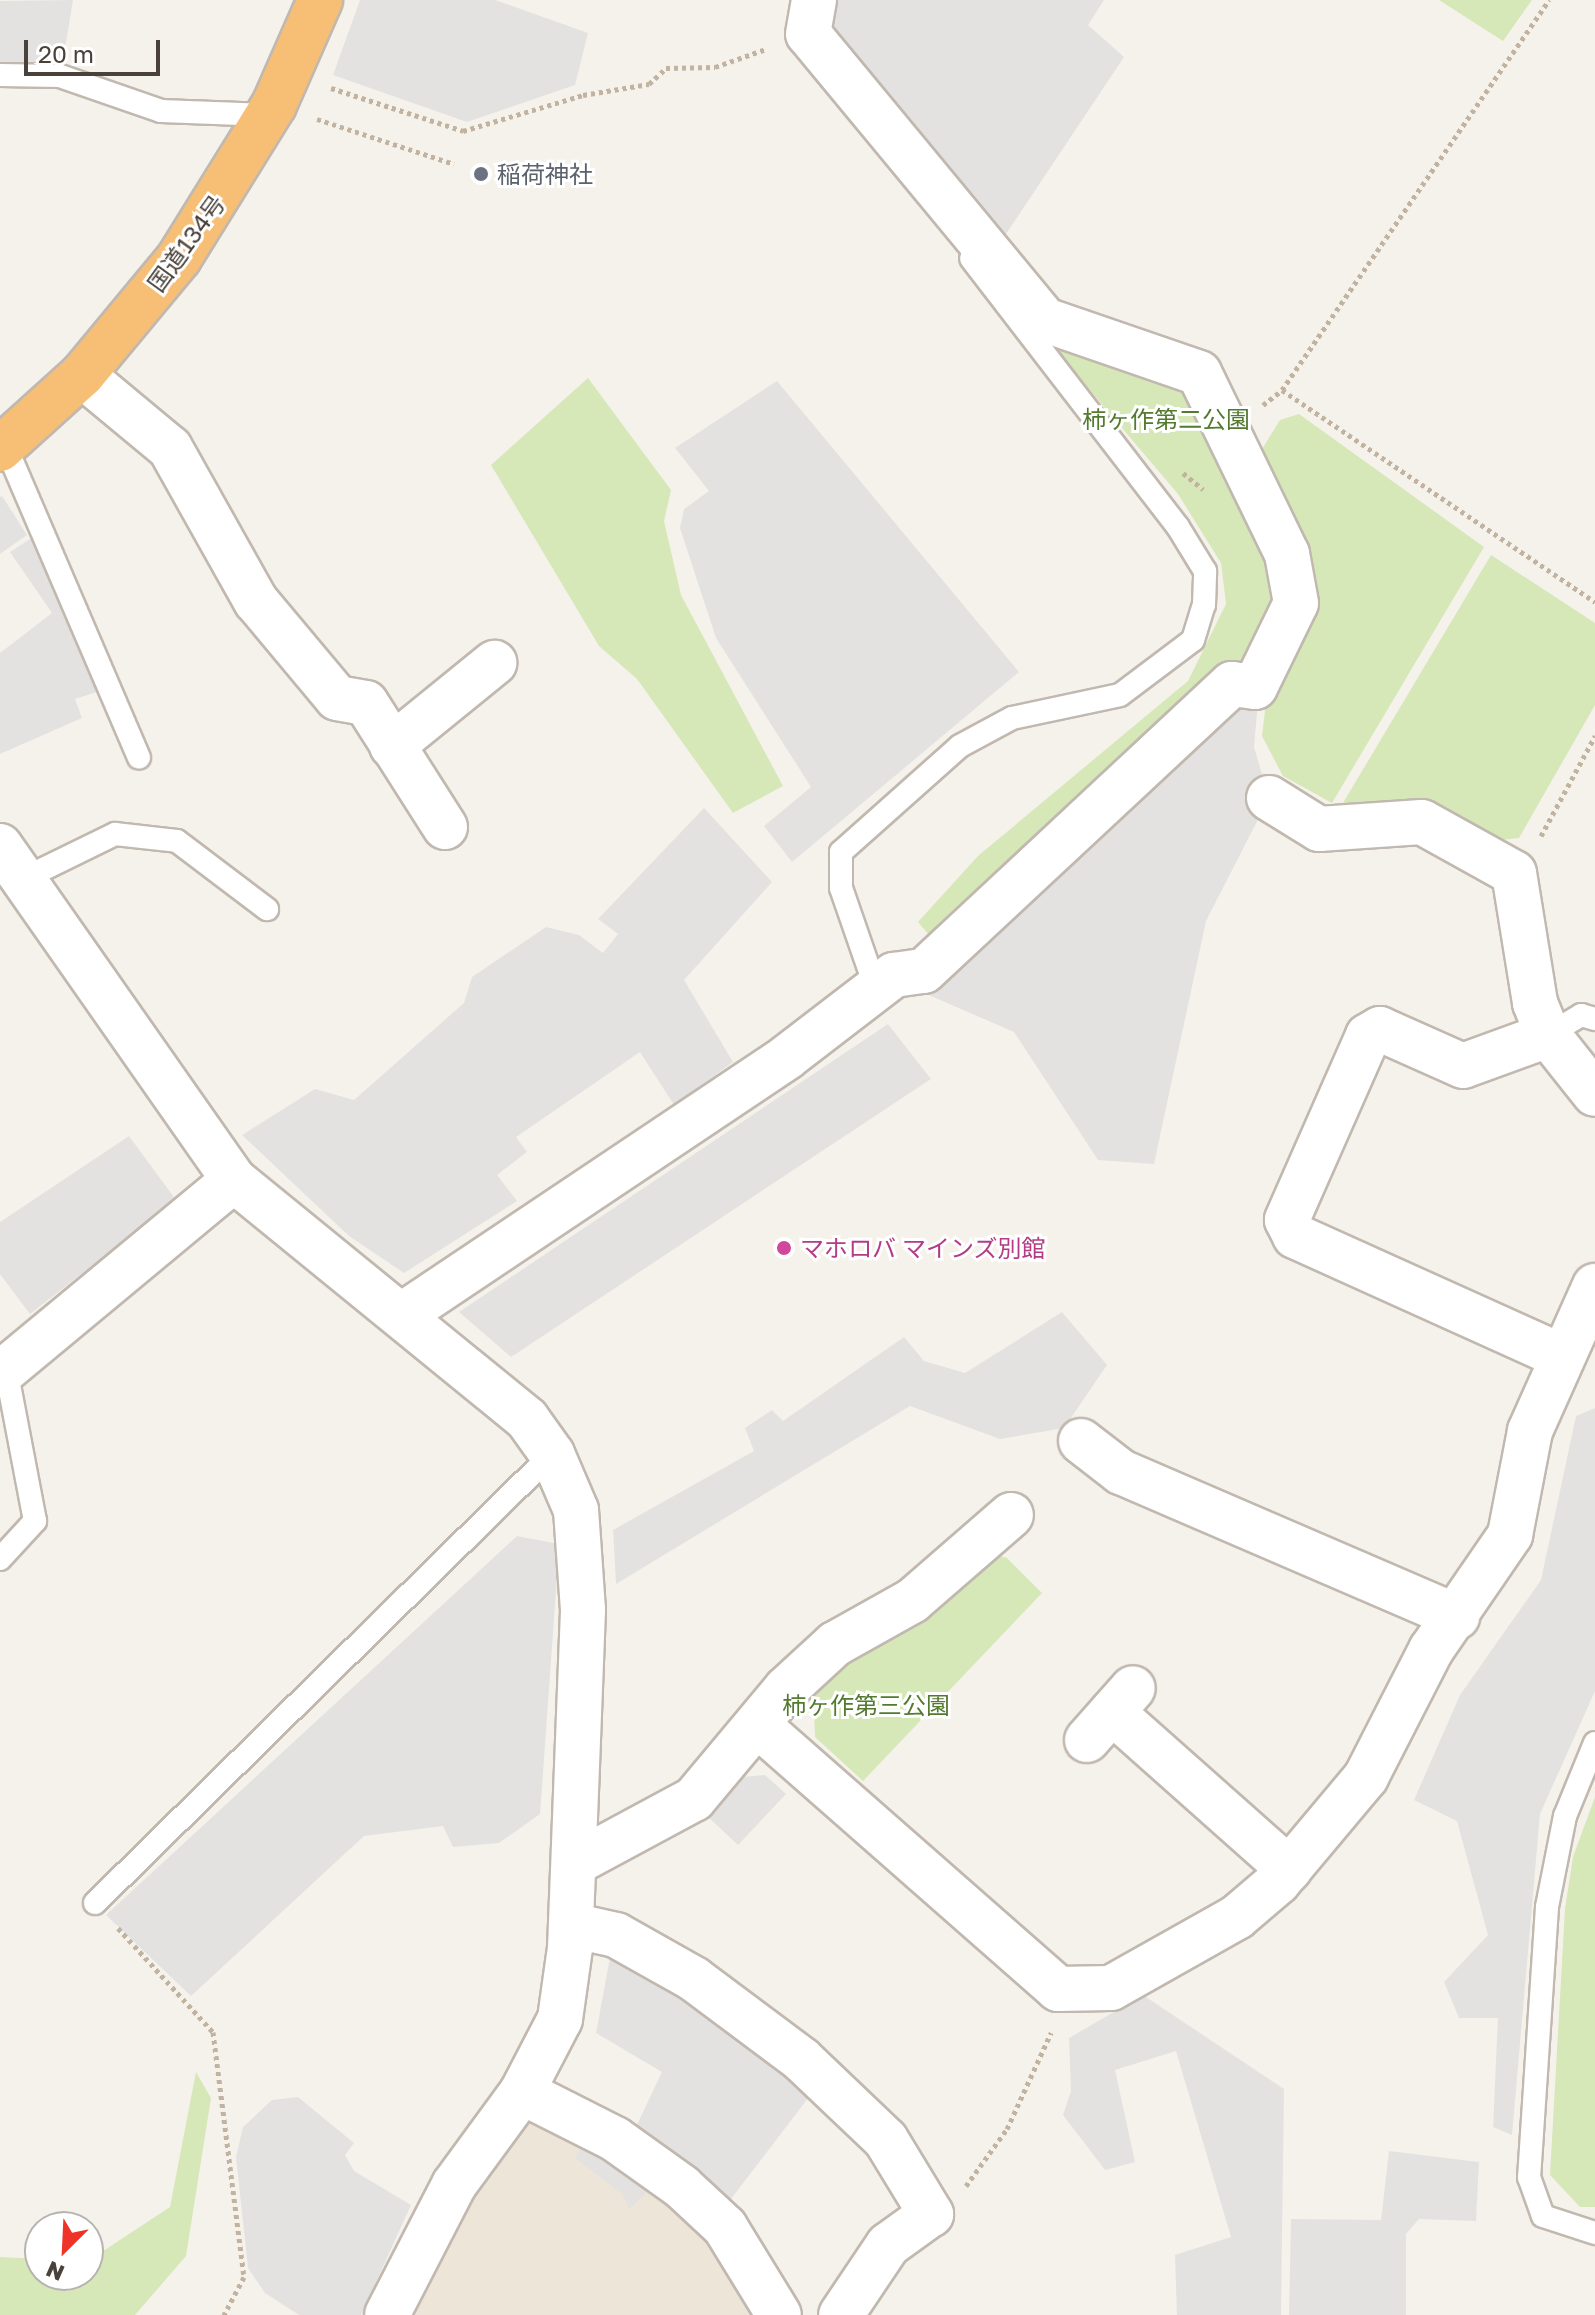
<!DOCTYPE html>
<meta charset="utf-8">
<style>
body{margin:0}
#map{position:relative;width:1595px;height:2315px;overflow:hidden;background:#f5f2ec;font-family:"Golos Text","Noto Sans JP",sans-serif}
div>[style]{position:absolute}
.education>*{inset:0;background:#ede5d7}
.green>*{inset:0;background:#d6e7b8}
.parking>*{inset:0;background:#e4e2e0}
.path>*{height:5px;margin-top:-2.5px;transform-origin:0;background:repeating-linear-gradient(90deg,#c2b3a1 0 4px,transparent 0 8px)}
.roads{filter:drop-shadow(2px 0 #c1b8af) drop-shadow(-2px 0 #c1b8af) drop-shadow(0 2px #c1b8af) drop-shadow(0 -2px #c1b8af)}
.lane>*{height:22px;margin:-11px;padding:0 11px;transform-origin:11px;border-radius:11px;background:#fff}
.street>*{height:44px;margin:-22px;padding:0 22px;transform-origin:22px;border-radius:22px;background:#fff}
.highway>*{height:44px;margin:-22px;padding:0 22px;transform-origin:22px;border-radius:22px;background:#f7bf76}
.dots>*{width:22px;height:22px;translate:-50% -50%;box-sizing:border-box;border:4px solid #fff;border-radius:50%}
span{translate:-50% -50%;white-space:nowrap;text-align:center;line-height:1.15;-webkit-text-stroke:6px #fff;paint-order:stroke}
.worship-label{font-size:24px;color:#5b616d}
.left{translate:0 -50%;text-align:left}
.street-label{font-size:24px;color:#4a423a}
.park-label{font-size:24px;color:#537a2f}
.hotel-label{font-size:24px;color:#b23c85}
.north{position:absolute;left:24px;top:2211px;width:80px;height:80px;box-sizing:border-box;background:#fff;border:2px solid #b7b3b0;border-radius:50%;rotate:204deg;font-size:22px;font-weight:700;line-height:32px;text-align:center;color:#4a423a}
.north::after{content:'';display:block;margin:auto;width:28px;height:36px;background:#ef3329;clip-path:polygon(50% 0,100% 100%,50% 72%,0 100%)}
.scale{position:absolute;left:24px;top:40px;width:136px;height:36px;box-sizing:border-box;border:4px solid #4a423a;border-top:0;padding-left:10px;font-size:24px;line-height:28px;white-space:nowrap;color:#4a423a;-webkit-text-stroke:6px #fff;paint-order:stroke}
</style>
<div id="map">
<div class="education">
<div style="clip-path:polygon(528px 2117px,579px 2127px,700px 2216px,760px 2315px,415px 2315px,466px 2192px)"></div>
</div>
<div class="green">
<div style="clip-path:polygon(1439px 0,1532px 0,1503px 41px)"></div>
<div style="clip-path:polygon(1043px 335px,1191px 384px,1284px 583px,1248px 678px,940px 948px,918px 922px,978px 856px,1188px 681px,1226px 604px,1221px 563px,1178px 494px)"></div>
<div style="clip-path:polygon(588px 378px,671px 490px,664px 521px,681px 595px,783px 786px,733px 813px,637px 679px,599px 646px,491px 465px)"></div>
<div style="clip-path:polygon(1299px 414px,1484px 547px,1332px 803px,1283px 776px,1262px 736px,1267px 694px,1290px 655px,1259px 454px,1280px 420px)"></div>
<div style="clip-path:polygon(1491px 555px,1595px 623px,1595px 705px,1519px 838px,1492px 841px,1340px 808px)"></div>
<div style="clip-path:polygon(990px 1553px,1007px 1558px,1042px 1593px,863px 1781px,815px 1737px,813px 1685px)"></div>
<div style="clip-path:polygon(1595px 1797px,1595px 2207px,1580px 2207px,1550px 2175px,1565px 1909px,1573px 1857px)"></div>
<div style="clip-path:polygon(196px 2072px,211px 2098px,186px 2256px,135px 2315px,0 2315px,0 2257px,40px 2259px,40px 2275px,88px 2275px,88px 2261px,170px 2207px)"></div>
</div>
<div class="parking">
<div style="clip-path:polygon(73px 0,62px 67px,0 64px,0 1px)"></div>
<div style="clip-path:polygon(360px 0,495px 0,588px 33px,575px 85px,467px 122px,333px 75px)"></div>
<div style="clip-path:polygon(831px 0,1104px 0,1088px 25px,1124px 57px,1006px 234px,936px 170px,826px 27px)"></div>
<div style="clip-path:polygon(777px 381px,1019px 672px,792px 862px,764px 826px,811px 787px,716px 638px,680px 528px,684px 509px,709px 491px,675px 448px)"></div>
<div style="clip-path:polygon(2px 496px,27px 535px,0 554px,0 497px)"></div>
<div style="clip-path:polygon(33px 537px,100px 691px,75px 699px,82px 718px,0 754px,0 653px,52px 613px,10px 552px)"></div>
<div style="clip-path:polygon(1237px 695px,1258px 702px,1254px 747px,1269px 798px,1206px 921px,1154px 1164px,1098px 1160px,1014px 1032px,924px 993px)"></div>
<div style="clip-path:polygon(704px 808px,772px 882px,684px 980px,733px 1062px,674px 1105px,640px 1052px,516px 1137px,527px 1152px,497px 1175px,517px 1201px,404px 1273px,349px 1236px,242px 1135px,315px 1089px,354px 1100px,464px 1003px,472px 977px,546px 927px,579px 935px,603px 953px,618px 934px,598px 919px)"></div>
<div style="clip-path:polygon(888px 1024px,931px 1079px,511px 1357px,459px 1312px)"></div>
<div style="clip-path:polygon(129px 1136px,176px 1200px,30px 1314px,0 1274px,0 1222px)"></div>
<div style="clip-path:polygon(1062px 1312px,1107px 1365px,1064px 1428px,1000px 1439px,910px 1406px,616px 1584px,613px 1530px,754px 1451px,745px 1428px,772px 1410px,783px 1421px,904px 1337px,924px 1361px,965px 1373px)"></div>
<div style="clip-path:polygon(1595px 1408px,1595px 1691px,1540px 1814px,1512px 2135px,1493px 2127px,1498px 2018px,1459px 2018px,1444px 1982px,1488px 1935px,1457px 1821px,1414px 1800px,1460px 1695px,1541px 1580px,1576px 1416px)"></div>
<div style="clip-path:polygon(517px 1536px,554px 1543px,558px 1563px,540px 1814px,499px 1843px,453px 1847px,443px 1826px,364px 1836px,191px 1996px,106px 1915px)"></div>
<div style="clip-path:polygon(765px 1775px,786px 1794px,738px 1845px,706px 1815px,743px 1777px)"></div>
<div style="clip-path:polygon(611px 1952px,663px 1972px,815px 2089px,725px 2207px,635px 2129px,662px 2072px,596px 2033px)"></div>
<div style="clip-path:polygon(1143px 1995px,1284px 2089px,1281px 2315px,1177px 2315px,1175px 2255px,1231px 2237px,1176px 2051px,1115px 2070px,1135px 2162px,1105px 2170px,1063px 2115px,1071px 2091px,1069px 2038px)"></div>
<div style="clip-path:polygon(298px 2097px,354px 2143px,345px 2155px,354px 2171px,411px 2205px,361px 2315px,299px 2315px,265px 2293px,248px 2268px,236px 2157px,243px 2127px,272px 2100px)"></div>
<div style="clip-path:polygon(588px 2132px,661px 2178px,629px 2210px,623px 2195px,575px 2158px)"></div>
<div style="clip-path:polygon(1389px 2151px,1479px 2162px,1476px 2221px,1419px 2219px,1406px 2234px,1406px 2315px,1289px 2315px,1291px 2219px,1381px 2220px)"></div>
</div>
<div class="path">
<div style="left:331px;top:88px;width:139px;rotate:18deg"></div>
<div style="left:463px;top:131px;width:125px;rotate:-16.7deg"></div>
<div style="left:583px;top:95px;width:67px;rotate:-9.5deg"></div>
<div style="left:649px;top:84px;width:23px;rotate:-43deg"></div>
<div style="left:666px;top:68px;width:49px;rotate:-1.2deg"></div>
<div style="left:715px;top:67px;width:54px;rotate:-19.4deg"></div>
<div style="left:317px;top:119px;width:144px;rotate:18.2deg"></div>
<div style="left:1282px;top:390px;width:378px;rotate:34.1deg"></div>
<div style="left:1263px;top:405px;width:24px;rotate:-38deg"></div>
<div style="left:1282px;top:390px;width:473px;rotate:-55.6deg"></div>
<div style="left:1183px;top:473px;width:26px;rotate:39deg"></div>
<div style="left:1541px;top:836px;width:114px;rotate:-61.6deg"></div>
<div style="left:118px;top:1928px;width:141px;rotate:47.6deg"></div>
<div style="left:213px;top:2032px;width:247px;rotate:82.8deg"></div>
<div style="left:244px;top:2277px;width:43px;rotate:117.8deg"></div>
<div style="left:966px;top:2186px;width:70px;rotate:-54.3deg"></div>
<div style="left:1007px;top:2129px;width:106px;rotate:-65.4deg"></div>
</div>
<div class="roads">
<div class="lane">
<div style="left:0;top:75px;width:60px;rotate:1deg"></div>
<div style="left:60px;top:76px;width:107px;rotate:19.1deg"></div>
<div style="left:161px;top:111px;width:107px;rotate:2.1deg"></div>
<div style="left:5px;top:445px;width:340px;rotate:66.8deg"></div>
<div style="left:21px;top:880px;width:105px;rotate:-26.1deg"></div>
<div style="left:115px;top:834px;width:62px;rotate:6.4deg"></div>
<div style="left:177px;top:841px;width:113px;rotate:37.1deg"></div>
<div style="left:876px;top:989px;width:107px;rotate:-109.1deg"></div>
<div style="left:841px;top:888px;width:36px;rotate:-90deg"></div>
<div style="left:841px;top:852px;width:159px;rotate:-41.7deg"></div>
<div style="left:960px;top:746px;width:59px;rotate:-28.3deg"></div>
<div style="left:1012px;top:718px;width:110px;rotate:-12deg"></div>
<div style="left:1120px;top:695px;width:91px;rotate:-37deg"></div>
<div style="left:1193px;top:640px;width:37px;rotate:-73deg"></div>
<div style="left:1204px;top:605px;width:34px;rotate:-88deg"></div>
<div style="left:1205px;top:571px;width:52px;rotate:-121.5deg"></div>
<div style="left:1178px;top:527px;width:339px;rotate:-127.6deg"></div>
<div style="left:1548px;top:1035px;width:39px;rotate:-31deg"></div>
<div style="left:1581px;top:1015px;width:15px;rotate:16deg"></div>
<div style="left:0;top:1559px;width:52px;rotate:-47.4deg"></div>
<div style="left:35px;top:1521px;width:155px;rotate:-100.8deg"></div>
<div style="left:1595px;top:1743px;width:79px;rotate:112.3deg"></div>
<div style="left:1565px;top:1816px;width:93px;rotate:101.2deg"></div>
<div style="left:1547px;top:1907px;width:271px;rotate:93.8deg"></div>
<div style="left:1529px;top:2177px;width:41px;rotate:70.3deg"></div>
<div style="left:1543px;top:2216px;width:55px;rotate:18.1deg"></div>
<div style="left:95px;top:1903px;width:641px;rotate:-44.49deg"></div>
</div>
<div class="street">
<div style="left:82px;top:375px;width:114px;rotate:39.7deg"></div>
<div style="left:170px;top:448px;width:176px;rotate:60.7deg"></div>
<div style="left:256px;top:601px;width:126px;rotate:50.1deg"></div>
<div style="left:337px;top:698px;width:29px;rotate:10deg"></div>
<div style="left:366px;top:703px;width:147px;rotate:57.5deg"></div>
<div style="left:392px;top:746px;width:132px;rotate:-39.1deg"></div>
<div style="left:1269px;top:798px;width:59px;rotate:31.8deg"></div>
<div style="left:1319px;top:829px;width:103px;rotate:-3.9deg"></div>
<div style="left:1422px;top:822px;width:105px;rotate:29deg"></div>
<div style="left:1514px;top:873px;width:132px;rotate:80.8deg"></div>
<div style="left:1535px;top:1003px;width:35px;rotate:68deg"></div>
<div style="left:1548px;top:1035px;width:75px;rotate:51.5deg"></div>
<div style="left:0;top:846px;width:408px;rotate:55deg"></div>
<div style="left:234px;top:1180px;width:378px;rotate:39.2deg"></div>
<div style="left:527px;top:1419px;width:43px;rotate:54.5deg"></div>
<div style="left:552px;top:1454px;width:61px;rotate:66.8deg"></div>
<div style="left:576px;top:1510px;width:100px;rotate:86deg"></div>
<div style="left:583px;top:1610px;width:338px;rotate:92.2deg"></div>
<div style="left:570px;top:1948px;width:72px;rotate:98deg"></div>
<div style="left:560px;top:2019px;width:82px;rotate:117.5deg"></div>
<div style="left:522px;top:2092px;width:115px;rotate:126.2deg"></div>
<div style="left:454px;top:2185px;width:146px;rotate:117.3deg"></div>
<div style="left:1548px;top:1035px;width:90px;rotate:160deg"></div>
<div style="left:1463px;top:1066px;width:91px;rotate:-156deg"></div>
<div style="left:1380px;top:1029px;width:14px;rotate:150deg"></div>
<div style="left:1368px;top:1036px;width:201px;rotate:113.8deg"></div>
<div style="left:1287px;top:1220px;width:18px;rotate:63deg"></div>
<div style="left:1295px;top:1236px;width:290px;rotate:24.3deg"></div>
<div style="left:402px;top:1315px;width:463px;rotate:-33.8deg"></div>
<div style="left:787px;top:1057px;width:135px;rotate:-37.5deg"></div>
<div style="left:894px;top:975px;width:30px;rotate:-8deg"></div>
<div style="left:924px;top:971px;width:421px;rotate:-43deg"></div>
<div style="left:1232px;top:684px;width:23px;rotate:7deg"></div>
<div style="left:1255px;top:687px;width:93px;rotate:-64deg"></div>
<div style="left:1296px;top:603px;width:50px;rotate:-100.4deg"></div>
<div style="left:1287px;top:554px;width:201px;rotate:-115.9deg"></div>
<div style="left:1199px;top:373px;width:163px;rotate:-161deg"></div>
<div style="left:1045px;top:320px;width:371px;rotate:-129.6deg"></div>
<div style="left:808px;top:34px;width:35px;rotate:-80deg"></div>
<div style="left:0;top:1374px;width:304px;rotate:-39.7deg"></div>
<div style="left:1081px;top:1441px;width:51px;rotate:37.8deg"></div>
<div style="left:1121px;top:1472px;width:366px;rotate:23.3deg"></div>
<div style="left:1112px;top:1712px;width:237px;rotate:41.6deg"></div>
<div style="left:760px;top:1727px;width:397px;rotate:41.3deg"></div>
<div style="left:1058px;top:1989px;width:53px;rotate:-1.1deg"></div>
<div style="left:1111px;top:1988px;width:145px;rotate:-29.4deg"></div>
<div style="left:1237px;top:1917px;width:54px;rotate:-40.5deg"></div>
<div style="left:1278px;top:1882px;width:137px;rotate:-50deg"></div>
<div style="left:1366px;top:1777px;width:143px;rotate:-62.9deg"></div>
<div style="left:1431px;top:1650px;width:140px;rotate:-55.5deg"></div>
<div style="left:1510px;top:1535px;width:106px;rotate:-79.1deg"></div>
<div style="left:1530px;top:1431px;width:159px;rotate:-65.9deg"></div>
<div style="left:1087px;top:1740px;width:69px;rotate:-48.5deg"></div>
<div style="left:575px;top:1863px;width:135px;rotate:-28.3deg"></div>
<div style="left:694px;top:1799px;width:143px;rotate:-50.1deg"></div>
<div style="left:786px;top:1689px;width:67px;rotate:-42.6deg"></div>
<div style="left:835px;top:1644px;width:88px;rotate:-29.2deg"></div>
<div style="left:912px;top:1601px;width:131px;rotate:-41deg"></div>
<div style="left:571px;top:1925px;width:46px;rotate:12.5deg"></div>
<div style="left:616px;top:1935px;width:90px;rotate:29.4deg"></div>
<div style="left:694px;top:1979px;width:134px;rotate:36.8deg"></div>
<div style="left:801px;top:2059px;width:117px;rotate:43.6deg"></div>
<div style="left:886px;top:2140px;width:87px;rotate:58.7deg"></div>
<div style="left:931px;top:2214px;width:53px;rotate:144.2deg"></div>
<div style="left:888px;top:2245px;width:84px;rotate:123.9deg"></div>
<div style="left:522px;top:2092px;width:104px;rotate:26.8deg"></div>
<div style="left:615px;top:2139px;width:82px;rotate:35.6deg"></div>
<div style="left:682px;top:2187px;width:59px;rotate:42.9deg"></div>
<div style="left:725px;top:2227px;width:103px;rotate:58.5deg"></div>
</div>
<div class="highway">
<div style="left:0;top:449px;width:110px;rotate:-42.1deg"></div>
<div style="left:82px;top:375px;width:152px;rotate:-50.3deg"></div>
<div style="left:179px;top:258px;width:180px;rotate:-58.2deg"></div>
<div style="left:274px;top:105px;width:115px;rotate:-66.3deg"></div>
</div>
</div>
<div class="dots">
<div style="left:481px;top:174px;background:#6b7280"></div>
<div style="left:784px;top:1248px;background:#d1479c"></div>
</div>
<div class="worship-label">
<span class="left" style="left:497px;top:174px">稲荷神社</span>
</div>
<div class="street-label">
<span style="left:186px;top:243px;rotate:-54deg">国道134号</span>
</div>
<div class="park-label">
<span style="left:1166px;top:419px">柿ヶ作第二公園</span>
<span style="left:866px;top:1705px">柿ヶ作第三公園</span>
</div>
<div class="hotel-label">
<span class="left" style="left:800px;top:1248px">マホロバ マインズ別館</span>
</div>
<div class="north">N</div>
<div class="scale">20 m</div>
</div>
